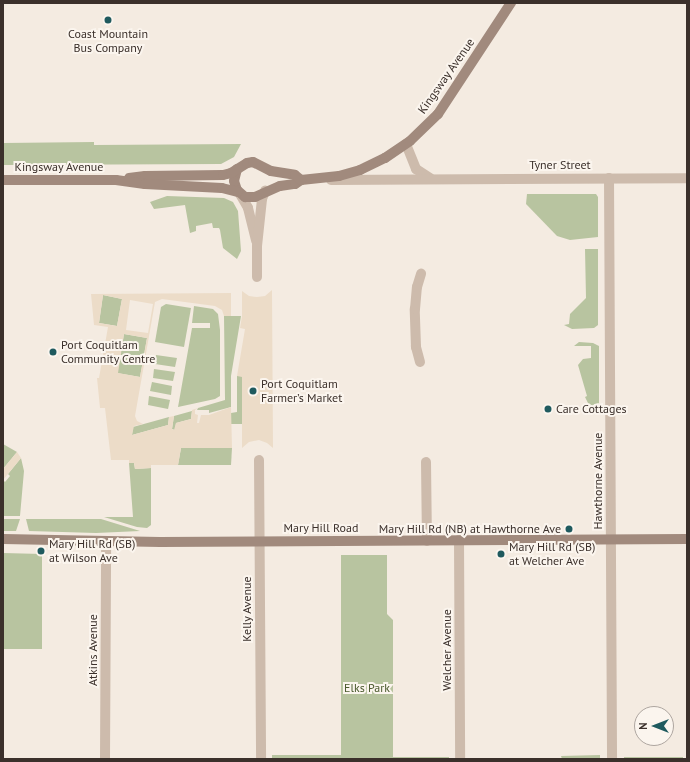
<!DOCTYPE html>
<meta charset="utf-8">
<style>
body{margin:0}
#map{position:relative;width:690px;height:762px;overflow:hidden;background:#f4ebe1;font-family:"PT Sans",sans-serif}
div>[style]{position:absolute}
.green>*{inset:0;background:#b8c4a0}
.plaza>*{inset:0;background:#ecdcc8}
.street>*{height:10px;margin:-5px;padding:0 5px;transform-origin:5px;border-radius:5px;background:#cdbbac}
.secondary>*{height:10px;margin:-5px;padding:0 5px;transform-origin:5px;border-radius:5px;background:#a18a7d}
.dots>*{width:11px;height:11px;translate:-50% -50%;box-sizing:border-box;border:2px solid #fbf5ee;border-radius:50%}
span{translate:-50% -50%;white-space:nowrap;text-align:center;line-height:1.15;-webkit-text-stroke:4px #fbf5ee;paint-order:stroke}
.poi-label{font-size:12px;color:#3b302b}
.left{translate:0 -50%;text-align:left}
.right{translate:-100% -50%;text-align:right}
.street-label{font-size:12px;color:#3b302b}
.park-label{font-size:12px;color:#4a5a2e}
.frame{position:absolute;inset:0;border:4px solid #3b302b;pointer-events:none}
.north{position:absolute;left:634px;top:706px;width:40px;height:40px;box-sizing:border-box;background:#fbf5ee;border:1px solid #aea6a0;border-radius:50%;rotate:270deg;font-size:11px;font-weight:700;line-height:16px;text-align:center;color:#3b302b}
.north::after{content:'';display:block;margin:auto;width:14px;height:18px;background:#1f5a5e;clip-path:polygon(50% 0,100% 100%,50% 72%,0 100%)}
</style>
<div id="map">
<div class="green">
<div style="clip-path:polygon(94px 142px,94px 145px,241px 144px,234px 157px,221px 164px,3px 165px,3px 143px)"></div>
<div style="clip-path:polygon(527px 194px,596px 194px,598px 197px,598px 237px,570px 240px,557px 236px,526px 204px)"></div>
<div style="clip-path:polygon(167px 196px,224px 198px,233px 202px,238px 211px,241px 251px,237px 259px,223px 248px,220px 230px,219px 228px,213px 228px,212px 223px,196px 226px,196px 231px,190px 233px,185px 205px,154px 209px,150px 202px)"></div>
<div style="clip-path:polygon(585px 249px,598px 249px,598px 325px,594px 328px,572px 329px,564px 325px,569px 324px,570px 314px,586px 298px)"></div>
<div style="clip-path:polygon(103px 295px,122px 299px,117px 326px,99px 323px)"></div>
<div style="clip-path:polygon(166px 304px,191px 308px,184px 347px,155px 342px,161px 307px)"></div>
<div style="clip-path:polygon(194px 306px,213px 309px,218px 314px,220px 330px,220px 396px,215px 399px,178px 407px,192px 328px,210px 328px,210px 323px,192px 323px)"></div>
<div style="clip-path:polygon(224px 316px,241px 316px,231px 376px,231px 407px,209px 413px,209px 410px,197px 410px,198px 408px,225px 400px)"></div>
<div style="clip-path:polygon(124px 334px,147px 338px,140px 377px,117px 373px)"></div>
<div style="clip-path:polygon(579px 342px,593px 343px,599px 346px,599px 409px,591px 414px,591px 409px,585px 397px,587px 396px,578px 365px,583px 359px,591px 358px,591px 346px,574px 346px)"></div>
<div style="clip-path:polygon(156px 355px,177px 358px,175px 367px,155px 364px)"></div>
<div style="clip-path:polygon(154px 369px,175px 372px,173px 381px,153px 378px)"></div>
<div style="clip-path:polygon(237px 376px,242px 376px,242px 424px,231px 424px,231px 413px,237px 412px)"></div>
<div style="clip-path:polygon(152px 382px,172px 386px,171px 395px,150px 391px)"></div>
<div style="clip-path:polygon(149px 396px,170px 400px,168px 409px,148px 405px)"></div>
<div style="clip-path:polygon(192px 411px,191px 419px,176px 423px,175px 430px,172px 429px,174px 416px)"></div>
<div style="clip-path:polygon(169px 417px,168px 425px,132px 435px,133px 427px)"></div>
<div style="clip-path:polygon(3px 444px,17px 452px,3px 469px)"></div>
<div style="clip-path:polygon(181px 448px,232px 448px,231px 465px,178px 465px)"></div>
<div style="clip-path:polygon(21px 458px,24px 471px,20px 516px,3px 516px,3px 480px,5px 482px,10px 476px,8px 474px)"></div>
<div style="clip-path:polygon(129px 463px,134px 463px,135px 469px,151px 468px,151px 525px,147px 528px,137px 527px,104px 517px,133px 517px)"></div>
<div style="clip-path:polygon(3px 519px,20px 519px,16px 531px,3px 531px)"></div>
<div style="clip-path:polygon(26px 519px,101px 519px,140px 531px,96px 533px,29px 531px)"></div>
<div style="clip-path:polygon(3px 553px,42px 554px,42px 649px,3px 649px)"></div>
<div style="clip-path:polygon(341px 555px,387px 555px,387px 614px,393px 620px,393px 757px,449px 757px,449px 759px,272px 759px,272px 755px,341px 755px)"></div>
<div style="clip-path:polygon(600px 755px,600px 759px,562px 759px,561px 756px)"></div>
<div style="clip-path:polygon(624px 757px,683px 757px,683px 759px,624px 759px)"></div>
</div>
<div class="plaza">
<div style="clip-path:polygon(272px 290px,273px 448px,267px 443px,259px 440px,249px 442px,242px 448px,242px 377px,237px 376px,245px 329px,240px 328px,242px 316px,242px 291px,249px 296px,257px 297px,265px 296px)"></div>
<div style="clip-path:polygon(evenodd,231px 293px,231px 316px,224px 316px,222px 310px,215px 306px,162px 299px,155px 302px,135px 416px,137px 421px,143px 424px,134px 426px,132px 435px,168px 425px,169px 417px,174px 416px,172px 429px,174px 430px,176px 423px,191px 419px,192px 410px,198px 408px,195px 410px,195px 414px,198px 415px,197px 423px,199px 423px,201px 415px,209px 415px,231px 407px,232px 448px,181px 448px,178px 465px,151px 465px,151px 468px,135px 469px,134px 463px,129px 463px,129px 460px,111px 460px,105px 408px,100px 408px,97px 378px,99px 378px,108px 327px,94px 325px,91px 294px,231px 293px,103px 295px,122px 299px,117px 326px,99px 323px,103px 295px,231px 293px,130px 300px,153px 304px,148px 333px,126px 330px,130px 300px,231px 293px,124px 334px,147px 338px,140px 377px,118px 373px,124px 334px)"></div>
<div style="clip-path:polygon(17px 452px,21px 458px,3px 480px,3px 469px)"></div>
</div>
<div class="street">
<div style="left:406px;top:144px;width:27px;rotate:68deg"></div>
<div style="left:416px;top:169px;width:17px;rotate:33deg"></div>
<div style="left:609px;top:178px;width:581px;rotate:89.7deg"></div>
<div style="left:331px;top:180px;width:356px;rotate:-0.3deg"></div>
<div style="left:240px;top:194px;width:16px;rotate:60deg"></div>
<div style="left:248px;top:208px;width:34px;rotate:76deg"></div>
<div style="left:257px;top:277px;width:31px;rotate:-90deg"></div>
<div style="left:257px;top:246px;width:47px;rotate:-83.9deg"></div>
<div style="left:262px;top:199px;width:9px;rotate:-69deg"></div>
<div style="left:420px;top:362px;width:16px;rotate:-105deg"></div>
<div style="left:416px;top:347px;width:38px;rotate:-92deg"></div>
<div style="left:415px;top:309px;width:22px;rotate:-85deg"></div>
<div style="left:417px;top:287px;width:14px;rotate:-73deg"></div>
<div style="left:259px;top:460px;width:299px;rotate:89.6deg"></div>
<div style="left:426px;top:462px;width:79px;rotate:89.3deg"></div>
<div style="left:459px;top:540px;width:219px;rotate:89.7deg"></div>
<div style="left:105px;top:759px;width:217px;rotate:-89.7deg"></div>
</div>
<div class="secondary">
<div style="left:237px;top:169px;width:12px;rotate:104deg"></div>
<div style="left:234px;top:181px;width:9px;rotate:72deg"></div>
<div style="left:237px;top:190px;width:11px;rotate:41deg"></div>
<div style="left:245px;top:197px;width:10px"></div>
<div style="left:255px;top:197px;width:27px;rotate:-24deg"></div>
<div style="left:280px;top:186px;width:15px;rotate:-8deg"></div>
<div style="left:295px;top:184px;width:7px;rotate:-34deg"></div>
<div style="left:301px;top:180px;width:38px;rotate:-6deg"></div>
<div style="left:339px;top:176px;width:22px;rotate:-16deg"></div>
<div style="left:360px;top:170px;width:28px;rotate:-26deg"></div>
<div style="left:385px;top:158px;width:30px;rotate:-34deg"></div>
<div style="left:410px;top:141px;width:39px;rotate:-44deg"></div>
<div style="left:438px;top:114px;width:133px;rotate:-56.7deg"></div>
<div style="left:129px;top:178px;width:16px;rotate:-7deg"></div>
<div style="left:145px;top:176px;width:78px;rotate:-0.7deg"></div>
<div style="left:223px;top:175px;width:8px;rotate:-14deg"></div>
<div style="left:231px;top:173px;width:19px;rotate:-32deg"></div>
<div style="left:247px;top:163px;width:6px;rotate:-9deg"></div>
<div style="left:253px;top:162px;width:20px;rotate:27deg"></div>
<div style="left:271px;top:171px;width:24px;rotate:9deg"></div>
<div style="left:295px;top:175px;width:8px;rotate:40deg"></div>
<div style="left:3px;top:180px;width:113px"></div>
<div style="left:116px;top:180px;width:29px;rotate:8deg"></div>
<div style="left:145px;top:184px;width:77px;rotate:3deg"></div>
<div style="left:222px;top:188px;width:16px;rotate:14deg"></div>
<div style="left:3px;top:539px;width:157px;rotate:1.1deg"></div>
<div style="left:160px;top:542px;width:527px;rotate:-0.33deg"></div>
</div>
<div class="dots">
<div style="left:108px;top:20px;background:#1f5a5e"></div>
<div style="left:53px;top:352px;background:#1f5a5e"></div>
<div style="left:253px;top:391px;background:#1f5a5e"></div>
<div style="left:548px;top:409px;background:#1f5a5e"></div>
<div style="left:569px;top:529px;background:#1f5a5e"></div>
<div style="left:41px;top:551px;background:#1f5a5e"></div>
<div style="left:501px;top:554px;background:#1f5a5e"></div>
</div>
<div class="poi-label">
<span style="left:108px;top:41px">Coast Mountain<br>Bus Company</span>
<span class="left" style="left:61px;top:352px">Port Coquitlam<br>Community Centre</span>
<span class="left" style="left:261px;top:391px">Port Coquitlam<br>Farmer’s Market</span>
<span class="left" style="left:556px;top:409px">Care Cottages</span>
<span class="right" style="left:561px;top:529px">Mary Hill Rd (NB) at Hawthorne Ave</span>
<span class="left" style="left:49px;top:551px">Mary Hill Rd (SB)<br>at Wilson Ave</span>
<span class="left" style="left:509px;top:554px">Mary Hill Rd (SB)<br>at Welcher Ave</span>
</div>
<div class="street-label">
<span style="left:446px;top:76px;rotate:-55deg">Kingsway Avenue</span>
<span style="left:560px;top:165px">Tyner Street</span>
<span style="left:59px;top:167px">Kingsway Avenue</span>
<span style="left:598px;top:481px;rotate:-90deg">Hawthorne Avenue</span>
<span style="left:321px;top:528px">Mary Hill Road</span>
<span style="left:247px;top:609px;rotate:-90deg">Kelly Avenue</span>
<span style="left:93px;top:650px;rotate:-90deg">Atkins Avenue</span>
<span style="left:447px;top:650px;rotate:-90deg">Welcher Avenue</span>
</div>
<div class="park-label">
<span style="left:367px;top:688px">Elks Park</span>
</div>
<div class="frame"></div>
<div class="north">N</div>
</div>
